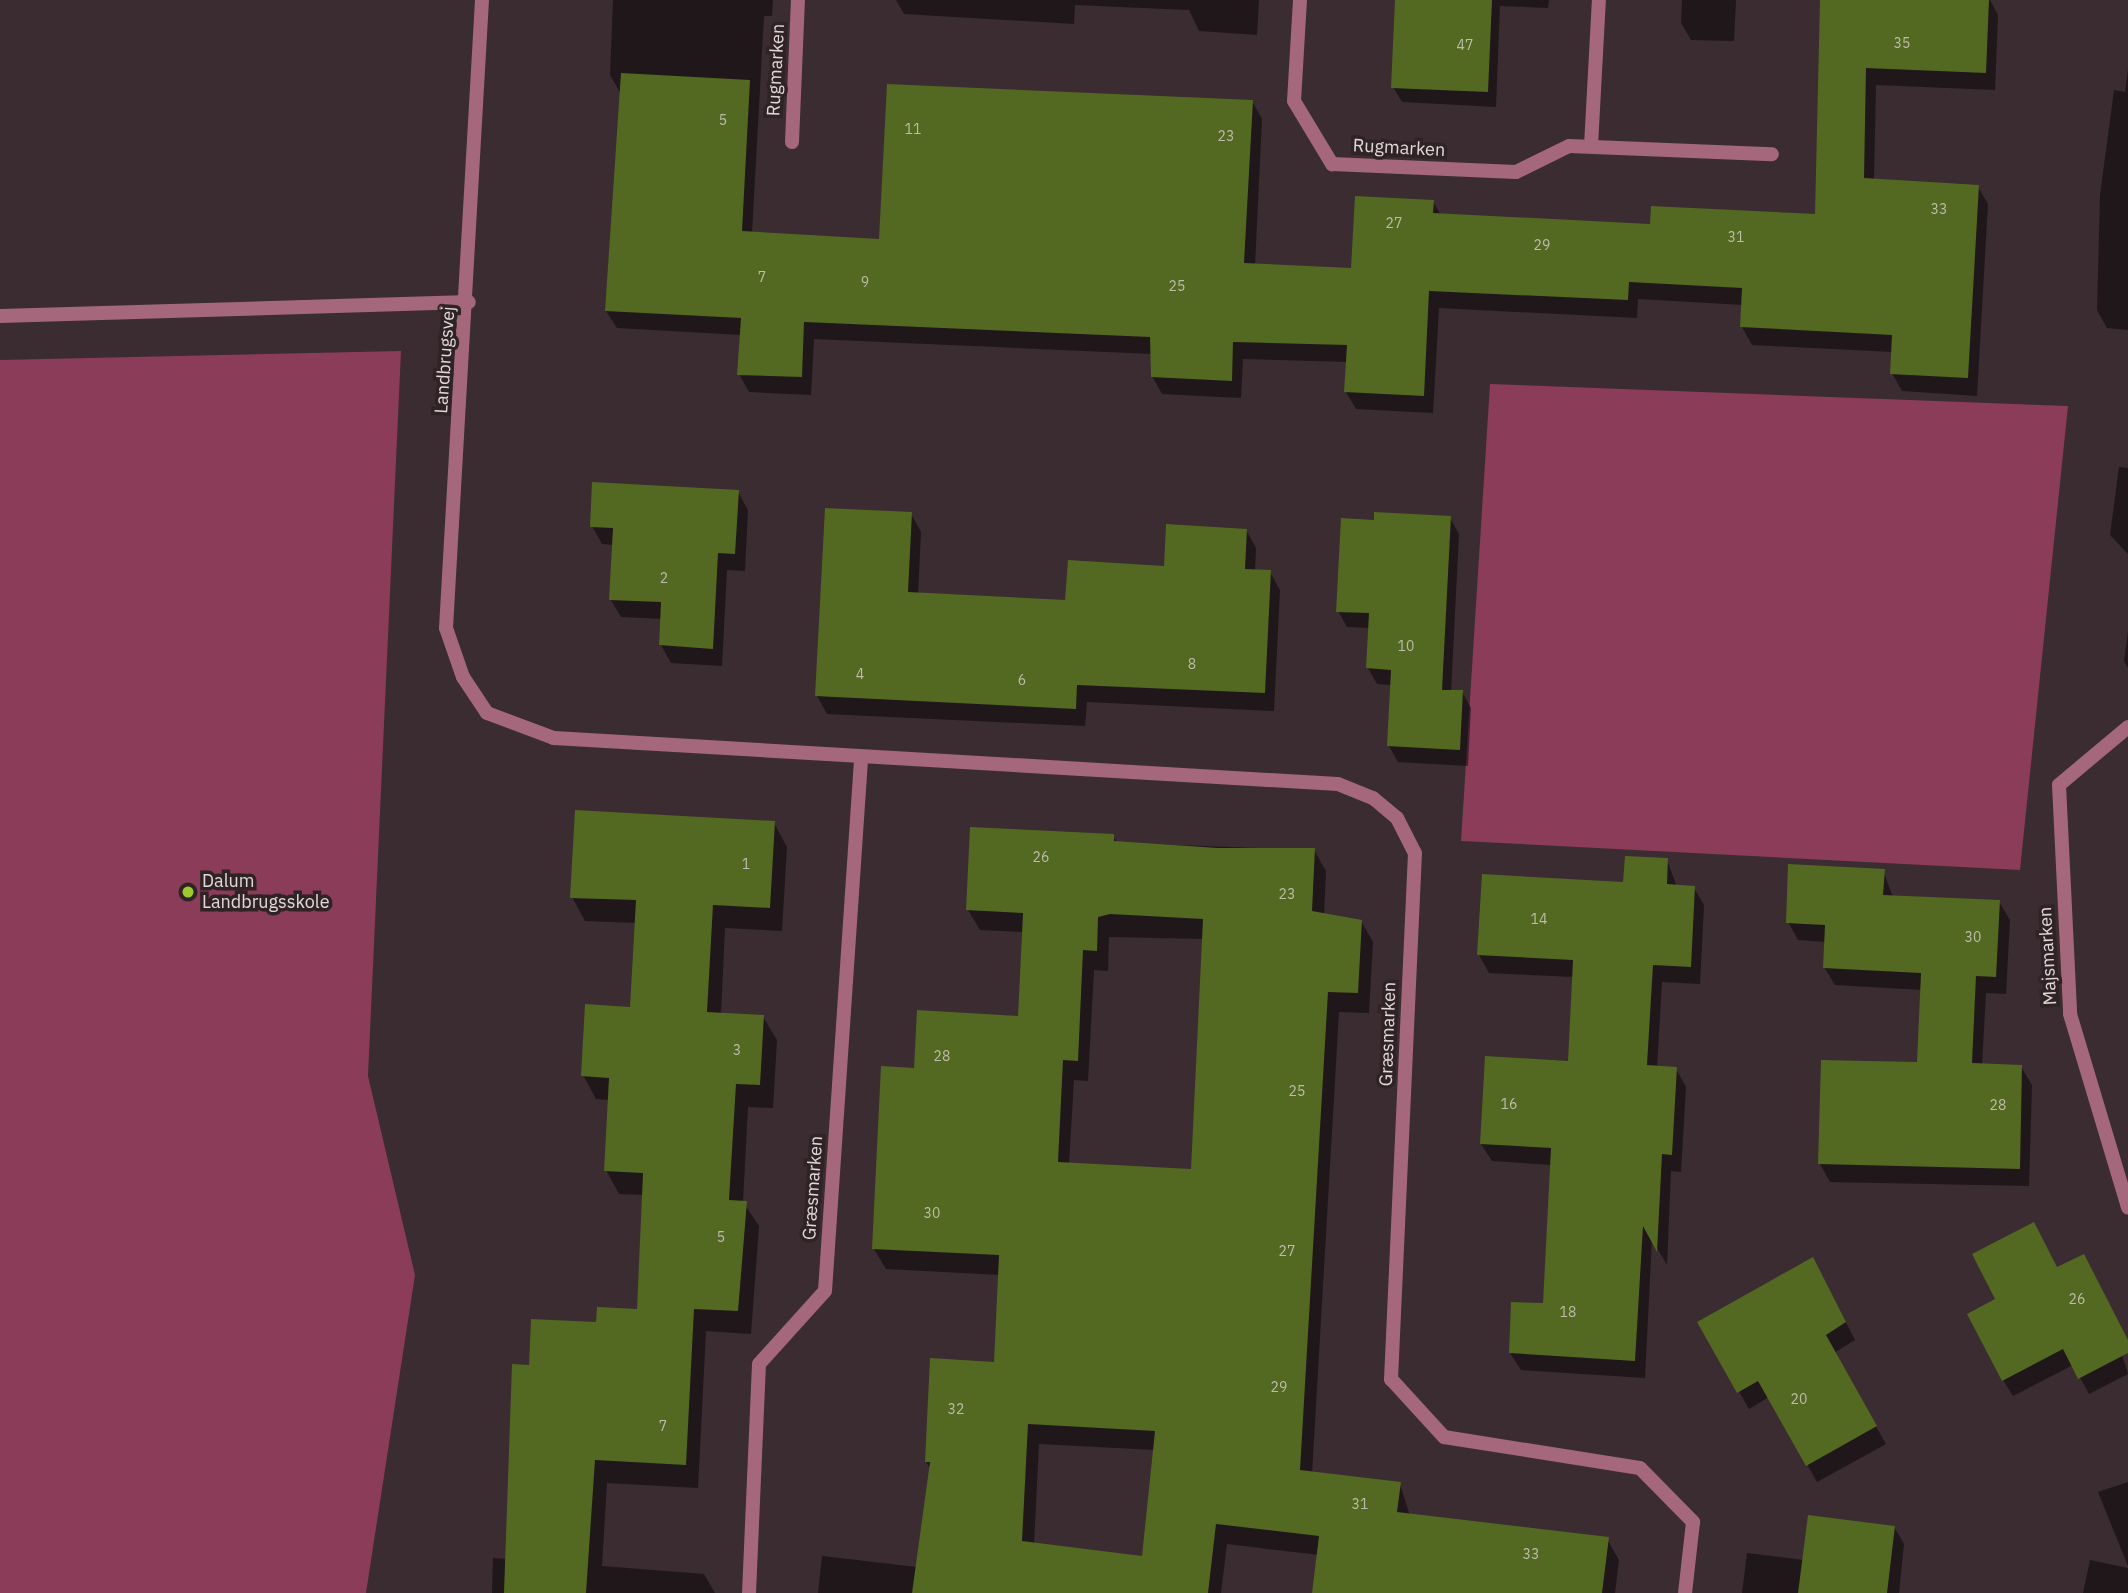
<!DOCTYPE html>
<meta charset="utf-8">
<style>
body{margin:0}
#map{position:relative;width:2128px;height:1593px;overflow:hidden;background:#3a2c30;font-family:"IBM Plex Sans",sans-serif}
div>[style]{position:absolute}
.green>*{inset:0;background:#8a3c59}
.shadow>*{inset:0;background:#0007}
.building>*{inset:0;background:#536821}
.lane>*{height:14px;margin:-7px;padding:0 7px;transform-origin:7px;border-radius:7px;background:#a4677b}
.street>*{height:14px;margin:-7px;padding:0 7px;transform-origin:7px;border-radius:7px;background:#a4677b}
.dots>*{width:19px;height:19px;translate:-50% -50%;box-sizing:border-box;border:4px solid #302326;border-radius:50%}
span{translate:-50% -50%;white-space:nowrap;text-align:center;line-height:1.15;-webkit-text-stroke:7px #302326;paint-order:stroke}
.number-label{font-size:14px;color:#bebcac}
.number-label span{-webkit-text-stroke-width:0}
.street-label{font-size:18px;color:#e1d8da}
.poi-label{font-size:18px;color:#e1d8da}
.left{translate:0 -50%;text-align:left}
</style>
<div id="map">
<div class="green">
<div style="clip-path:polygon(401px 351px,368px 1076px,415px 1275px,366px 1593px,0 1593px,0 360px)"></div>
<div style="clip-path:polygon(1490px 384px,2068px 406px,2020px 870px,1461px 841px)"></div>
</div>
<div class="shadow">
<div style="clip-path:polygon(613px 0,773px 0,772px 16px,764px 16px,752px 233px,881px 241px,1252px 101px,1262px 119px,1255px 266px,1352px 270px,1433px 202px,1441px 215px,1652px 226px,1817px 216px,1822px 0,1990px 0,1998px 15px,1995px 90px,1876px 85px,1874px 180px,1978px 187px,1988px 204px,1977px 396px,1902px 391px,1892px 373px,1893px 352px,1752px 345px,1742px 327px,1743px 305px,1638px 299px,1637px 318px,1439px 308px,1433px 413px,1356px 409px,1346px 392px,1348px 362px,1243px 359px,1241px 398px,1162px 394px,1152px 376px,1152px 354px,814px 339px,811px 395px,749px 392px,739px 374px,741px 335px,617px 328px,606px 311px,621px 94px,610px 75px)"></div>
<div style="clip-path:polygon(896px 0,1259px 0,1257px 35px,1199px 31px,1189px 10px,1075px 5px,1074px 24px,904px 14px)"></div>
<div style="clip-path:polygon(1397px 0,1549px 0,1548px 8px,1500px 6px,1496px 107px,1402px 102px,1393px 87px)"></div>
<div style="clip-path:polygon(1682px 0,1736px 0,1734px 41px,1691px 40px,1681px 23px)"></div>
<div style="clip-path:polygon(2128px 69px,2128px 330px,2107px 328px,2097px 310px,2100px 195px,2114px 90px,2125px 92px)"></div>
<div style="clip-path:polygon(2119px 467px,2128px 468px,2128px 554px,2110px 535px)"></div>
<div style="clip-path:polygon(738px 492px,748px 510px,745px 571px,727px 570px,722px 666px,671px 663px,661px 645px,662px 619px,621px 617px,611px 600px,614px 545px,602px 544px,592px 526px)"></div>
<div style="clip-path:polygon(911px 514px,921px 532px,918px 594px,1067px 602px,1166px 568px,1246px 530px,1256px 548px,1255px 571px,1270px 572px,1280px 590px,1274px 711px,1087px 702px,1085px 726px,827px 714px,817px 696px)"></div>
<div style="clip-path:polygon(1450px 518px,1459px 534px,1451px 692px,1462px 692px,1471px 708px,1468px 766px,1398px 762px,1389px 746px,1392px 685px,1377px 684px,1368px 668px,1370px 628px,1347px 627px,1338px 611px,1375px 522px)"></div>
<div style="clip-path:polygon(2128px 631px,2128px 668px,2124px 661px)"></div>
<div style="clip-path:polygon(774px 823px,787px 847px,782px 931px,725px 928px,721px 1014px,763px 1017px,777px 1040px,773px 1108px,748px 1107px,743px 1202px,759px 1226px,751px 1334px,706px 1331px,698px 1488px,607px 1483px,602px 1566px,704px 1574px,715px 1593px,492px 1593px,493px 1558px,508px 1559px,530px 1366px,598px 1323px,638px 1310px,644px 1195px,619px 1194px,606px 1170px,609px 1100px,596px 1099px,583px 1075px,632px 1009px,636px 923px,585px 921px,572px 897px)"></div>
<div style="clip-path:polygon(evenodd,1113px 836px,1117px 843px,1314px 850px,1326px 871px,1324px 915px,1361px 921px,1373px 942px,1369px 1013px,1339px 1012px,1312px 1474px,1400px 1484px,1410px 1516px,1607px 1539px,1619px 1560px,1615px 1593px,1314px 1593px,1319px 1555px,1227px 1544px,1221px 1593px,818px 1593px,822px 1556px,917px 1567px,931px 1470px,926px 1462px,995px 1364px,1000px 1275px,886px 1269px,874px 1249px,916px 1070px,1020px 1017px,1024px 932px,980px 930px,968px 910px,1113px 836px,1109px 937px,1204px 939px,1192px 1171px,1069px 1164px,1074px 1080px,1088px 1081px,1094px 970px,1108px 971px,1109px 937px,1113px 836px,1039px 1444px,1155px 1450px,1143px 1558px,1034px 1544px,1039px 1444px)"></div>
<div style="clip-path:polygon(1667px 860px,1677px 887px,1694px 888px,1704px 905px,1700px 984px,1662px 982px,1657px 1068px,1676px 1069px,1686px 1087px,1681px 1172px,1671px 1171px,1667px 1265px,1652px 1239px,1645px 1378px,1521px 1370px,1510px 1353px,1544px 1305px,1552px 1165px,1492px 1161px,1481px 1144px,1570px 1063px,1574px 977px,1489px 973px,1479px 955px)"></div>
<div style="clip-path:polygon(1883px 870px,1893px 897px,1999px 902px,2010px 920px,2006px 994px,1986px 993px,1982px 1066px,2021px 1067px,2032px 1085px,2029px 1186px,1830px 1182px,1820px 1164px,1919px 1063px,1922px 990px,1835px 985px,1824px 967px,1826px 942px,1798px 940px,1788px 922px)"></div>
<div style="clip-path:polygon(2058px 1269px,2118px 1342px,2128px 1374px,2089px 1394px,2073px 1365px,2013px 1396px,2003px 1380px)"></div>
<div style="clip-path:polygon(1822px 1276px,1855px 1340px,1834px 1353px,1886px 1444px,1817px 1482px,1769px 1397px,1749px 1409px,1700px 1323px)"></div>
<div style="clip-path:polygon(2128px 1482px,2128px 1566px,2098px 1492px)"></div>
<div style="clip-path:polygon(1894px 1527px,1904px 1544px,1899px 1593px,1742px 1593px,1747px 1553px,1804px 1560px)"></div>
<div style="clip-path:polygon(2090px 1560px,2128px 1568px,2128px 1593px,2083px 1593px)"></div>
</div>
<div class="building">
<div style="clip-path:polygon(1395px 0,1492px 0,1488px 92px,1391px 88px)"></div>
<div style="clip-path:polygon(1820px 0,1989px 0,1986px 73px,1866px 68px,1864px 178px,1979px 185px,1968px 378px,1890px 374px,1892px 335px,1740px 327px,1742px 288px,1629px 282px,1628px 300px,1429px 291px,1424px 396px,1344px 392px,1347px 345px,1233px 342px,1232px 381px,1151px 377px,1150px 337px,804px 322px,802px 377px,737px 375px,741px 318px,605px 311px,621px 73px,750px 80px,742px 231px,879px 239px,887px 84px,1253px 100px,1244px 263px,1351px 268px,1355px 196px,1434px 200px,1433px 213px,1650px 224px,1651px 206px,1815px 214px)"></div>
<div style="clip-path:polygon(592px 482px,739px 490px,735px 554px,718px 553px,713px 649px,659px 645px,661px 602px,609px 600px,613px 528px,590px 527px)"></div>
<div style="clip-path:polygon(825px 508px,912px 512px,908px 592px,1065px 600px,1068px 560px,1164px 566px,1166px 524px,1247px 529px,1245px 569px,1271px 570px,1265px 693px,1077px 685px,1076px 709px,815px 696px)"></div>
<div style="clip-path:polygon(1374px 512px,1451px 516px,1442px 690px,1463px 690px,1460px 750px,1387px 746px,1391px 670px,1366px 668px,1369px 613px,1336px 612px,1341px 518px,1374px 520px)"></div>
<div style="clip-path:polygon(575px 810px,775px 821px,770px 908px,713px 905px,707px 1012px,764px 1015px,760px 1085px,736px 1084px,729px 1200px,747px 1201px,738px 1311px,694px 1309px,686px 1465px,595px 1460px,586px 1593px,504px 1593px,512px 1364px,529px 1365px,531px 1319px,596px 1322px,597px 1307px,637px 1309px,643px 1173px,604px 1171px,609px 1078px,581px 1076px,585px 1004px,630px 1007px,636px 900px,570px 898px)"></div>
<div style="clip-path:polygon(evenodd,970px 827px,1114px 834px,1114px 841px,1218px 848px,1315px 848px,1312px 911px,1362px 920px,1358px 993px,1328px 992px,1300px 1470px,1401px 1482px,1397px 1512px,1609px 1537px,1602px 1593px,1312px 1593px,1319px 1536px,1216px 1524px,1208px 1593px,912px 1593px,930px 1462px,925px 1462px,930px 1358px,994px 1362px,999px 1255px,872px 1249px,881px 1066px,914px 1068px,917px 1010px,1018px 1016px,1023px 913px,966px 910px,970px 827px,1110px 914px,1203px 919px,1191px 1169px,1058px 1162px,1063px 1060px,1078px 1061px,1083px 950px,1097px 951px,1098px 917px,1110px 914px,970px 827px,1028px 1424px,1155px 1431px,1142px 1556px,1022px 1541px,1028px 1424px)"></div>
<div style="clip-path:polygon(1625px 856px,1668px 858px,1667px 884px,1695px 886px,1691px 967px,1653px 965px,1647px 1065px,1677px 1067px,1672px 1155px,1662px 1154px,1657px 1252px,1643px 1226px,1635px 1361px,1509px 1353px,1511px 1302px,1543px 1303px,1551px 1148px,1480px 1144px,1485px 1056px,1568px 1061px,1573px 960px,1477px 955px,1482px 874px,1623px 882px)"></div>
<div style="clip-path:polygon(1788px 864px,1885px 869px,1883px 895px,2000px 900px,1996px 977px,1976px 976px,1972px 1063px,2022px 1065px,2020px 1169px,1818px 1164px,1821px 1060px,1917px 1062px,1921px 973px,1823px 968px,1825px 925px,1786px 923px)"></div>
<div style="clip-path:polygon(2034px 1222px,2057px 1267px,2084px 1254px,2128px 1340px,2128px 1353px,2078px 1379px,2063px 1349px,2002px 1381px,1967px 1314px,1995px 1299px,1972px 1254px)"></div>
<div style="clip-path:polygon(1813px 1257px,1846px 1322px,1826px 1335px,1877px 1426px,1806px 1466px,1758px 1381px,1737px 1393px,1697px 1322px)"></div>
<div style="clip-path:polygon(1808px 1515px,1895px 1526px,1887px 1593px,1798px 1593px)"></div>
</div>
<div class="lane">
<div style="left:0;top:316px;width:469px;rotate:-1.7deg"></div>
</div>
<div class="street">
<div style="left:482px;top:0;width:629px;rotate:93.28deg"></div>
<div style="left:446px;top:628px;width:52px;rotate:70.9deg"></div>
<div style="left:463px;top:677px;width:43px;rotate:56.3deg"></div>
<div style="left:487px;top:713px;width:72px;rotate:20.5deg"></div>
<div style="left:554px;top:738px;width:785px;rotate:3.36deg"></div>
<div style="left:1338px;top:784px;width:38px;rotate:22deg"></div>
<div style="left:1373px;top:798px;width:31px;rotate:40deg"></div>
<div style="left:1397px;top:818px;width:39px;rotate:63deg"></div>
<div style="left:1415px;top:853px;width:527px;rotate:92.61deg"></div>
<div style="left:1391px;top:1379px;width:79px;rotate:47.6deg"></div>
<div style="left:1444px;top:1437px;width:198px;rotate:9deg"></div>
<div style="left:1640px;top:1468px;width:76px;rotate:45.5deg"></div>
<div style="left:1693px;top:1522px;width:71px;rotate:96.4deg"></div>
<div style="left:1300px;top:0;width:101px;rotate:93.4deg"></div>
<div style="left:1294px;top:101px;width:74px;rotate:58.9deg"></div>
<div style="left:1332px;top:164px;width:184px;rotate:2.5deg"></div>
<div style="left:1516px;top:172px;width:59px;rotate:-26.1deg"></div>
<div style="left:1569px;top:146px;width:203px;rotate:2.3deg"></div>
<div style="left:792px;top:142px;width:142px;rotate:-87.6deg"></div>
<div style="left:1591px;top:146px;width:146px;rotate:-86.9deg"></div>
<div style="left:2128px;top:727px;width:90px;rotate:140deg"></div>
<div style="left:2059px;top:785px;width:229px;rotate:87.2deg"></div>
<div style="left:2070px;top:1014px;width:202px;rotate:73.3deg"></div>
<div style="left:749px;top:1593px;width:229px;rotate:-87.5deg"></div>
<div style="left:759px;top:1364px;width:98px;rotate:-47.9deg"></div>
<div style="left:825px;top:1291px;width:532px;rotate:-86.12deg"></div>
</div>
<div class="dots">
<div style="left:188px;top:892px;background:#9fca2d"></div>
</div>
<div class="number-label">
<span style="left:1902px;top:43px">35</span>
<span style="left:1465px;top:45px">47</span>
<span style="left:723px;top:120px">5</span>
<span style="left:913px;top:129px">11</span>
<span style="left:1226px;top:136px">23</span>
<span style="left:1939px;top:209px">33</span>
<span style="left:1394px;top:223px">27</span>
<span style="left:1736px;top:237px">31</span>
<span style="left:1542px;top:245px">29</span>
<span style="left:762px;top:277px">7</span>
<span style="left:865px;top:282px">9</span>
<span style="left:1177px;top:286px">25</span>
<span style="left:664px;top:578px">2</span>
<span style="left:1406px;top:646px">10</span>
<span style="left:1192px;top:664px">8</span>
<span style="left:860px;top:674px">4</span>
<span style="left:1022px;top:680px">6</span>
<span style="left:1041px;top:857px">26</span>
<span style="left:746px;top:864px">1</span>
<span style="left:1287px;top:894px">23</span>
<span style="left:1539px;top:919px">14</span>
<span style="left:1973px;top:937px">30</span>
<span style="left:737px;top:1050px">3</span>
<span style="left:942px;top:1056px">28</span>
<span style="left:1297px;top:1091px">25</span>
<span style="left:1509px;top:1104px">16</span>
<span style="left:1998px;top:1105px">28</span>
<span style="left:932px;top:1213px">30</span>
<span style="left:721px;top:1237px">5</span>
<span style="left:1287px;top:1251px">27</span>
<span style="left:2077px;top:1299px">26</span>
<span style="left:1568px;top:1312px">18</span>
<span style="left:1279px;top:1387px">29</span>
<span style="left:1799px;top:1399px">20</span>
<span style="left:956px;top:1409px">32</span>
<span style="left:663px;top:1426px">7</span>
<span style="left:1360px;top:1504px">31</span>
<span style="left:1531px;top:1554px">33</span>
</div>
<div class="street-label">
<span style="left:776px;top:70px;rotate:-87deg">Rugmarken</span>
<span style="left:1399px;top:148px;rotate:3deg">Rugmarken</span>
<span style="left:445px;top:360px;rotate:-86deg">Landbrugsvej</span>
<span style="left:2048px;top:956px;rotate:-93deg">Majsmarken</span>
<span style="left:1388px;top:1034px;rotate:-88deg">Græsmarken</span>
<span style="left:813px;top:1188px;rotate:-86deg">Græsmarken</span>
</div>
<div class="poi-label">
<span class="left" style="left:202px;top:892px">Dalum<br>Landbrugsskole</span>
</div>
</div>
